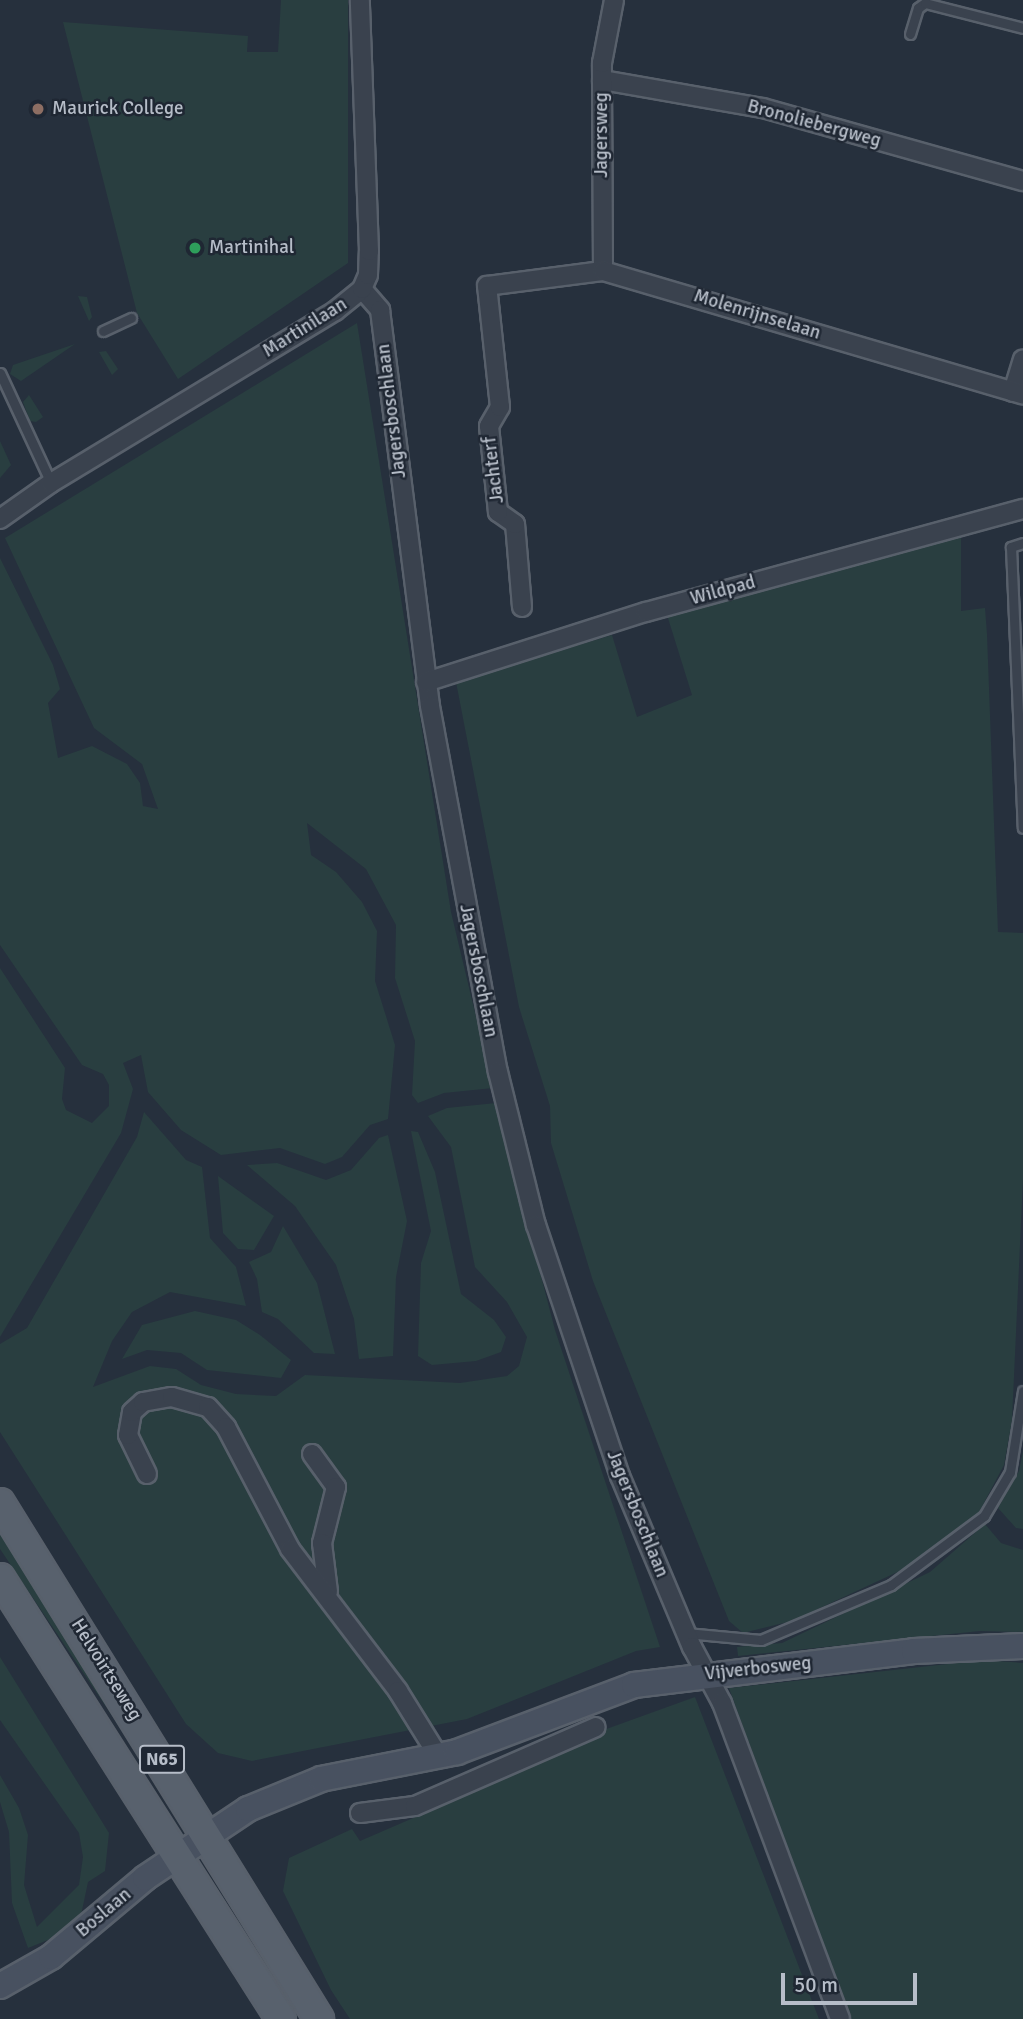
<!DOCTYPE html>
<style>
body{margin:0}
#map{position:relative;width:1023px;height:2019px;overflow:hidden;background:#26303d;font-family:Signika,sans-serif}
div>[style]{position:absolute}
.green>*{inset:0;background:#293e40}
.roads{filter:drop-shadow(2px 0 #58606b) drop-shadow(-2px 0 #58606b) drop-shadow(0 2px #58606b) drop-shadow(0 -2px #58606b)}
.lane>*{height:9px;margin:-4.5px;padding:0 4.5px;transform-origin:4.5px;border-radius:4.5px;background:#3a424e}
.street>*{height:18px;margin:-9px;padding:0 9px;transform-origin:9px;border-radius:9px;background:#3a424e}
.secondary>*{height:24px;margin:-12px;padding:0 12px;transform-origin:12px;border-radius:12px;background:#485160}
.primary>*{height:28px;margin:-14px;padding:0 14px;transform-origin:14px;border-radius:14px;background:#58616d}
.dots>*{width:19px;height:19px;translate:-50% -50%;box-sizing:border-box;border:4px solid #1f2733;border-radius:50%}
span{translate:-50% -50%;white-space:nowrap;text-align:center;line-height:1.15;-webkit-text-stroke:5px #1f2733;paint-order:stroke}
.shield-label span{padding:2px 5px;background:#1f2733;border:2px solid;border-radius:5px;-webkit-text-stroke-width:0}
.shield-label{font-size:18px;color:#b6bdc8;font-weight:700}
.poi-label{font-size:19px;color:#b6bdc8}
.left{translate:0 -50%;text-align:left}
.street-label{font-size:19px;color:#b6bdc8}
.scale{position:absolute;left:781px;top:1973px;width:136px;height:32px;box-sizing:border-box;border:4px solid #b6bdc8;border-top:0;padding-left:9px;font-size:21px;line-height:24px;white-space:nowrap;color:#b6bdc8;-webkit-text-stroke:5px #1f2733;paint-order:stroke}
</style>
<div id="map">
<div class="green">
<div style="clip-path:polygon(281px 0,348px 0,348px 263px,178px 379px,137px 313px,63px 22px,248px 36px,247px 52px,278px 52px)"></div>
<div style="clip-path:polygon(78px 296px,87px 297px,92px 317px,89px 321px)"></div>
<div style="clip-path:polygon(357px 323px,451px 912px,493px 1088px,444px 1093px,418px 1103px,412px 1095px,415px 1041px,395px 978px,396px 925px,366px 869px,307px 823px,311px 855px,336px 872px,362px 902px,377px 931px,375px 981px,395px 1045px,388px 1119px,370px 1125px,342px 1157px,325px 1164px,280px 1148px,221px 1155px,181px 1130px,148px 1092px,141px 1055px,123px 1063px,133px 1089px,121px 1133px,0 1337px,0 968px,65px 1068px,62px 1099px,66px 1110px,92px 1123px,109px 1106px,109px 1085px,103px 1074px,82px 1065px,0 945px,0 558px,53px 665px,60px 689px,48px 703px,58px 758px,92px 746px,127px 764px,140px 783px,143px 806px,158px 809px,142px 764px,94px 728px,5px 538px)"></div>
<div style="clip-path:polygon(75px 344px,21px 381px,10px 374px,13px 365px)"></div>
<div style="clip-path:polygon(106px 351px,118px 369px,112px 375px,99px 352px)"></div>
<div style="clip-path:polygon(29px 395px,43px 417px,36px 422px,30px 421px,23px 402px)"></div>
<div style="clip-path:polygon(0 441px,11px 465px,0 478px)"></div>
<div style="clip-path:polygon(961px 537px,961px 611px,985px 608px,987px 634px,998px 932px,1023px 933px,1023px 1179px,1012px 1420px,1004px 1465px,979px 1512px,919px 1562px,792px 1621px,743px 1633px,729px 1621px,593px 1281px,551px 1143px,550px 1106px,519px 1007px,456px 682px,612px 635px,637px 717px,692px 695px,667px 615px)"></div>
<div style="clip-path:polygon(496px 1103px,555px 1330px,660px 1647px,636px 1651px,467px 1719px,252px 1761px,218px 1753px,186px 1724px,0 1432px,0 1344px,27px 1328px,137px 1137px,144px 1112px,186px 1160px,202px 1167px,210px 1238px,236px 1267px,246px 1306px,170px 1292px,132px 1312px,112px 1341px,93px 1387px,150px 1366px,176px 1369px,201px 1385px,236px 1394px,276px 1396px,305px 1375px,460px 1383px,507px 1376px,519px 1366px,527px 1337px,507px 1302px,475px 1267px,451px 1147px,428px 1116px,447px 1108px)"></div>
<div style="clip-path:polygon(411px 1131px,418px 1132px,435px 1172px,461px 1294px,494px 1320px,506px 1337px,501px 1352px,476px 1361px,432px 1365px,418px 1356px,421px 1263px,431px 1231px)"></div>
<div style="clip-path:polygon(388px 1135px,407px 1221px,396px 1277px,393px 1356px,359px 1359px,354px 1319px,336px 1265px,295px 1206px,247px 1165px,277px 1163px,326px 1180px,351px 1170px,379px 1138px)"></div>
<div style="clip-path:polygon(218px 1176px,274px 1216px,254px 1250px,238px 1249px,223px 1233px)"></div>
<div style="clip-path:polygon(283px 1226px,317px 1283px,335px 1354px,314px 1353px,278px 1319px,262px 1312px,257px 1279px,249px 1262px,271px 1252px)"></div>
<div style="clip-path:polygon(195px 1311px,236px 1320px,260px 1335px,291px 1360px,281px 1378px,207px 1370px,181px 1353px,147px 1350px,122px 1359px,142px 1325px)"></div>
<div style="clip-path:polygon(1023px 1451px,1023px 1529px,1016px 1528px,998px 1508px,1019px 1471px)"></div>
<div style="clip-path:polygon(0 1523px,172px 1805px,0 1549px)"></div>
<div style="clip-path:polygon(985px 1524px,1001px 1543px,1023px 1550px,1023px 1632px,980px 1631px,738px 1656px,737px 1647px,782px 1643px,930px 1572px)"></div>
<div style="clip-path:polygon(0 1657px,109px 1833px,105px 1871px,88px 1882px,80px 1920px,63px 1934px,28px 1948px,12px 1903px,9px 1832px,0 1802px,0 1775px,19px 1808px,28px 1835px,24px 1885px,37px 1927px,79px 1885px,83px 1857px,79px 1833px,0 1720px)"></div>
<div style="clip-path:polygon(984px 1660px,1023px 1663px,1023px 2019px,848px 2019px,729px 1688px)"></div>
<div style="clip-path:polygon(695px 1697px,819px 2019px,350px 2019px,331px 1990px,283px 1891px,289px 1858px,352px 1829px,360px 1841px,582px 1745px,587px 1736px)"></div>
</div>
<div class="roads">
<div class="lane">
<div style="left:910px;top:34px;width:27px;rotate:-73deg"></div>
<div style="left:918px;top:8px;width:9px;rotate:-36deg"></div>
<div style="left:925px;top:3px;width:101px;rotate:14.3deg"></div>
<div style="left:103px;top:331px;width:31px;rotate:-25deg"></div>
<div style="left:0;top:373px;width:121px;rotate:65.1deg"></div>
<div style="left:1023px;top:543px;width:13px;rotate:162deg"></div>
<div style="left:1011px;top:547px;width:281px;rotate:87.6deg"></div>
<div style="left:686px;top:1633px;width:75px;rotate:5.3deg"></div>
<div style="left:761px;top:1640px;width:141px;rotate:-22.9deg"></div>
<div style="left:891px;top:1585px;width:116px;rotate:-36.6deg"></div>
<div style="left:984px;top:1516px;width:51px;rotate:-59.4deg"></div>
<div style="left:1010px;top:1472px;width:82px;rotate:-80.9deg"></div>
</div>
<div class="street">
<div style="left:602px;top:80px;width:163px;rotate:9.9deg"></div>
<div style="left:763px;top:108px;width:270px;rotate:15.7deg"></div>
<div style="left:603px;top:271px;width:208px;rotate:-90.3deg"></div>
<div style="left:602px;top:63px;width:64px;rotate:-79.2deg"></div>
<div style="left:362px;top:289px;width:28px;rotate:49deg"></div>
<div style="left:380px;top:310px;width:399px;rotate:82.8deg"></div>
<div style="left:430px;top:706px;width:372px;rotate:79.5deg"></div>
<div style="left:498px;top:1072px;width:158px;rotate:76.1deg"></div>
<div style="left:536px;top:1225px;width:265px;rotate:71.5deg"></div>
<div style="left:620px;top:1476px;width:186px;rotate:67.2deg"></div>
<div style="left:692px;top:1647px;width:64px;rotate:61.8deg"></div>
<div style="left:722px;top:1703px;width:337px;rotate:69.5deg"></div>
<div style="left:1013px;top:392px;width:34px;rotate:-73deg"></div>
<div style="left:0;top:519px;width:62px;rotate:-35.2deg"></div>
<div style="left:51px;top:483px;width:332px;rotate:-31.2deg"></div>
<div style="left:335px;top:311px;width:35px;rotate:-39deg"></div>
<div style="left:362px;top:289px;width:15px;rotate:-67deg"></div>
<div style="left:368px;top:275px;width:24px;rotate:-88deg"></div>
<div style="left:369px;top:251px;width:251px;rotate:-92.1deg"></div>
<div style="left:522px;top:607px;width:83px;rotate:-94.8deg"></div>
<div style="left:515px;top:524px;width:21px;rotate:-145deg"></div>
<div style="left:498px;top:512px;width:86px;rotate:-96deg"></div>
<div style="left:489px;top:426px;width:22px;rotate:-60deg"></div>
<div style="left:500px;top:407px;width:122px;rotate:-96.1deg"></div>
<div style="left:487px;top:286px;width:117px;rotate:-7.4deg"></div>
<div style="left:603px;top:271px;width:438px;rotate:16.4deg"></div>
<div style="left:426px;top:682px;width:231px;rotate:-17.7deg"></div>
<div style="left:646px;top:612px;width:391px;rotate:-15.3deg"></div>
<div style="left:312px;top:1454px;width:41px;rotate:54deg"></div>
<div style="left:336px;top:1487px;width:58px;rotate:104deg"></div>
<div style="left:322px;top:1543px;width:49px;rotate:83deg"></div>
<div style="left:147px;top:1474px;width:43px;rotate:-116deg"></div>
<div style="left:128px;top:1435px;width:23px;rotate:-80deg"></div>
<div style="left:132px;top:1412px;width:15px;rotate:-42deg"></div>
<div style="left:143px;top:1402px;width:29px;rotate:-10deg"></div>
<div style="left:172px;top:1397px;width:37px;rotate:16deg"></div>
<div style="left:208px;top:1407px;width:27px;rotate:48deg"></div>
<div style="left:226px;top:1427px;width:138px;rotate:62.3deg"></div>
<div style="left:290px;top:1549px;width:178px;rotate:52.7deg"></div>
<div style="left:398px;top:1691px;width:78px;rotate:58.2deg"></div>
<div style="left:360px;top:1813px;width:55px;rotate:-7.3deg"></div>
<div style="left:415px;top:1806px;width:197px;rotate:-23.6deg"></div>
</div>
<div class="secondary">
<div style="left:0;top:1986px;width:59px;rotate:-29.6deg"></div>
<div style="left:51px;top:1957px;width:123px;rotate:-40deg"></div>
<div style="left:145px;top:1878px;width:124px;rotate:-33.8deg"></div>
<div style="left:248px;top:1809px;width:79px;rotate:-22.3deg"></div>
<div style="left:321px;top:1779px;width:139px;rotate:-11.2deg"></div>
<div style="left:457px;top:1752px;width:189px;rotate:-20.7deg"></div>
<div style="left:634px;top:1685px;width:282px;rotate:-6.9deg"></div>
<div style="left:914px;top:1651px;width:109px;rotate:-2.6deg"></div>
</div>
<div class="primary">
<div style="left:0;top:1503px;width:607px;rotate:58.27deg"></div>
<div style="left:0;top:1578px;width:523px;rotate:57.5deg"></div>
</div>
</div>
<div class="dots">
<div style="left:38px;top:109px;background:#8d6e63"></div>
<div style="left:195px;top:248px;background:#2e9e5b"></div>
</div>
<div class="shield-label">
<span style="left:162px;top:1759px">N65</span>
</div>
<div class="poi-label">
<span class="left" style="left:52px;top:109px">Maurick College</span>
<span class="left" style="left:209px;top:248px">Martinihal</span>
</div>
<div class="street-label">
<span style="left:814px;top:124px;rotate:15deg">Bronoliebergweg</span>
<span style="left:602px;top:135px;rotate:-90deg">Jagersweg</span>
<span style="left:757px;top:315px;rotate:17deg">Molenrijnselaan</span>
<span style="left:305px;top:328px;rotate:-32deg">Martinilaan</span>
<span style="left:392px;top:411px;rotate:-97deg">Jagersboschlaan</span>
<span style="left:494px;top:470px;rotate:-97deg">Jachterf</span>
<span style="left:723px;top:591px;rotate:-15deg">Wildpad</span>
<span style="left:478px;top:971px;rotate:79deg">Jagersboschlaan</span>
<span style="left:637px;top:1514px;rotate:68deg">Jagersboschlaan</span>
<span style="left:758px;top:1669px;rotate:-6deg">Vijverbosweg</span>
<span style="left:106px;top:1670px;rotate:58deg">Helvoirtseweg</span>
<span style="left:104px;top:1913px;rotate:-40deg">Boslaan</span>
</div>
<div class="scale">50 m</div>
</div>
